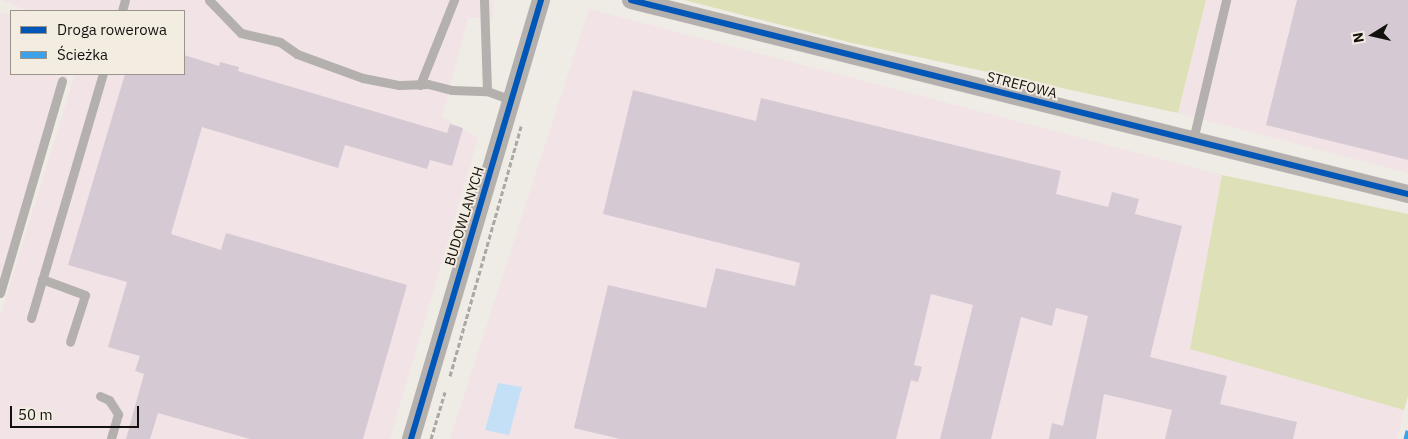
<!DOCTYPE html>
<meta charset="utf-8">
<style>
body{margin:0}
#map{position:relative;width:1408px;height:439px;overflow:hidden;background:#efebe5;font-family:"IBM Plex Sans",sans-serif}
div>[style]{position:absolute}
.industrial>*{inset:0;background:#f2e3e6}
.green>*{inset:0;background:#dee1b8}
.water>*{inset:0;background:#c3e0f6}
.building>*{inset:0;background:#d5c9d3}
.path>*{height:3px;margin-top:-1.5px;transform-origin:0;background:repeating-linear-gradient(90deg,#aaa8a5 0 5px,transparent 0 7.5px)}
.lane>*{height:9px;margin:-4.5px;padding:0 4.5px;transform-origin:4.5px;border-radius:4.5px;background:#b3b0ae}
.street>*{height:18px;margin:-9px;padding:0 9px;transform-origin:9px;border-radius:9px;background:#b3b0ae}
.quiet>*{height:5px;margin-top:-2.5px;transform-origin:0;background:repeating-linear-gradient(90deg,#3da1e9 0 10px,transparent 0 15px)}
.cycleway>*{height:6px;margin:-3px;padding:0 3px;transform-origin:3px;border-radius:3px;background:#0057b8}
span{translate:-50% -50%;white-space:nowrap;text-align:center;line-height:1.15;-webkit-text-stroke:4px #f3ece1;paint-order:stroke}
.street-label{font-size:14px;color:#13110d}
.legend{position:absolute;left:10px;top:10px;width:175px;height:65px;box-sizing:border-box;background:#f3ece1;border:1px solid #99948c;margin:0;padding:6px 9px;list-style:none;font-size:15px;color:#13110d}
.legend li{display:flex;align-items:center;gap:10px;height:25px}
.legend b{width:25px;border:1px solid #99948c}
.north{position:absolute;left:1348px;top:10px;width:50px;height:50px;-webkit-text-stroke:4px #f3ece1;paint-order:stroke;rotate:260deg;font-size:14px;font-weight:700;line-height:20px;text-align:center;color:#13110d}
.north::after{content:'';display:block;margin:auto;width:18px;height:22px;background:#13110d;clip-path:polygon(50% 0,100% 100%,50% 72%,0 100%)}
.scale{position:absolute;left:10px;top:406px;width:129px;height:22px;box-sizing:border-box;border:2px solid #13110d;border-top:0;padding-left:6px;font-size:15px;line-height:18px;white-space:nowrap;color:#13110d;-webkit-text-stroke:4px #f3ece1;paint-order:stroke}
</style>
<div id="map">
<div class="industrial">
<div style="clip-path:polygon(0 0,493px 0,493px 18px,468px 18px,442px 117px,478px 138px,390px 439px,0 439px,0 317px,75px 74px,184px 74px,184px 11px,30px 11px)"></div>
<div style="clip-path:polygon(1206px 0,1408px 0,1408px 173px,1178px 113px)"></div>
<div style="clip-path:polygon(589px 9px,1222px 175px,1190px 349px,1404px 410px,1397px 439px,450px 439px)"></div>
<div style="clip-path:polygon(0 12px,11px 15px,11px 74px,69px 74px,0 293px)"></div>
</div>
<div class="green">
<div style="clip-path:polygon(684px 0,1206px 0,1178px 113px,848px 42px)"></div>
<div style="clip-path:polygon(1222px 175px,1408px 214px,1408px 396px,1404px 410px,1190px 349px)"></div>
</div>
<div class="water">
<div style="clip-path:polygon(498px 383px,522px 387px,509px 435px,485px 430px)"></div>
</div>
<div class="building">
<div style="clip-path:polygon(1297px 0,1408px 0,1408px 160px,1266px 125px)"></div>
<div style="clip-path:polygon(184px 55px,219px 66px,220px 62px,239px 67px,238px 71px,447px 133px,450px 124px,463px 128px,452px 166px,430px 160px,427px 169px,345px 145px,338px 168px,202px 127px,171px 234px,221px 250px,226px 233px,407px 285px,363px 439px,250px 439px,158px 413px,150px 439px,126px 439px,144px 374px,135px 371px,140px 356px,108px 347px,127px 282px,68px 265px,125px 74px,184px 74px)"></div>
<div style="clip-path:polygon(633px 90px,756px 121px,761px 98px,1061px 171px,1056px 194px,1108px 207px,1112px 192px,1139px 199px,1135px 214px,1182px 226px,1150px 357px,1227px 376px,1220px 404px,1297px 422px,1293px 439px,1165px 439px,1172px 410px,1104px 394px,1096px 439px,1049px 439px,1052px 423px,1063px 426px,1088px 316px,1056px 308px,1052px 326px,1021px 317px,991px 439px,940px 439px,973px 305px,931px 294px,914px 365px,922px 367px,918px 382px,911px 380px,896px 439px,620px 439px,574px 428px,608px 285px,706px 308px,716px 268px,795px 286px,800px 263px,603px 214px)"></div>
</div>
<div class="path">
<div style="left:450px;top:376px;width:260px;rotate:-74.1deg"></div>
<div style="left:431px;top:439px;width:49px;rotate:-73.4deg"></div>
</div>
<div class="lane">
<div style="left:209px;top:0;width:46px;rotate:45.9deg"></div>
<div style="left:241px;top:33px;width:40px;rotate:13deg"></div>
<div style="left:280px;top:42px;width:21px;rotate:35deg"></div>
<div style="left:297px;top:54px;width:70px;rotate:20deg"></div>
<div style="left:363px;top:78px;width:37px;rotate:11deg"></div>
<div style="left:399px;top:85px;width:29px;rotate:-2deg"></div>
<div style="left:428px;top:84px;width:25px;rotate:14deg"></div>
<div style="left:452px;top:90px;width:35px;rotate:2deg"></div>
<div style="left:487px;top:91px;width:27px;rotate:20deg"></div>
<div style="left:484px;top:0;width:91px;rotate:88.1deg"></div>
<div style="left:122px;top:11px;width:11px;rotate:-75deg"></div>
<div style="left:420px;top:85px;width:92px;rotate:-68.2deg"></div>
<div style="left:1193px;top:140px;width:144px;rotate:-76.7deg"></div>
<div style="left:42px;top:279px;width:46px;rotate:20.4deg"></div>
<div style="left:85px;top:295px;width:49px;rotate:107.7deg"></div>
<div style="left:0;top:293px;width:221px;rotate:-73.7deg"></div>
<div style="left:31px;top:318px;width:254px;rotate:-73.6deg"></div>
<div style="left:100px;top:396px;width:10px;rotate:24deg"></div>
<div style="left:109px;top:400px;width:17px;rotate:57deg"></div>
<div style="left:118px;top:414px;width:26px;rotate:106deg"></div>
</div>
<div class="street">
<div style="left:631px;top:0;width:801px;rotate:14.02deg"></div>
<div style="left:411px;top:439px;width:458px;rotate:-73.5deg"></div>
</div>
<div class="quiet">
<div style="left:1406px;top:439px;width:9px;rotate:-77deg"></div>
</div>
<div class="cycleway">
<div style="left:631px;top:0;width:801px;rotate:14.02deg"></div>
<div style="left:411px;top:439px;width:458px;rotate:-73.5deg"></div>
</div>
<div class="street-label">
<span style="left:1022px;top:85px;rotate:14deg">STREFOWA</span>
<span style="left:464px;top:216px;rotate:-73deg">BUDOWLANYCH</span>
</div>
<ul class="legend">
<li><b style="height:6px;background:#0057b8"></b>Droga rowerowa</li>
<li><b style="height:6px;background:#3da1e9"></b>Ścieżka</li>
</ul>
<div class="north">N</div>
<div class="scale">50 m</div>
</div>
